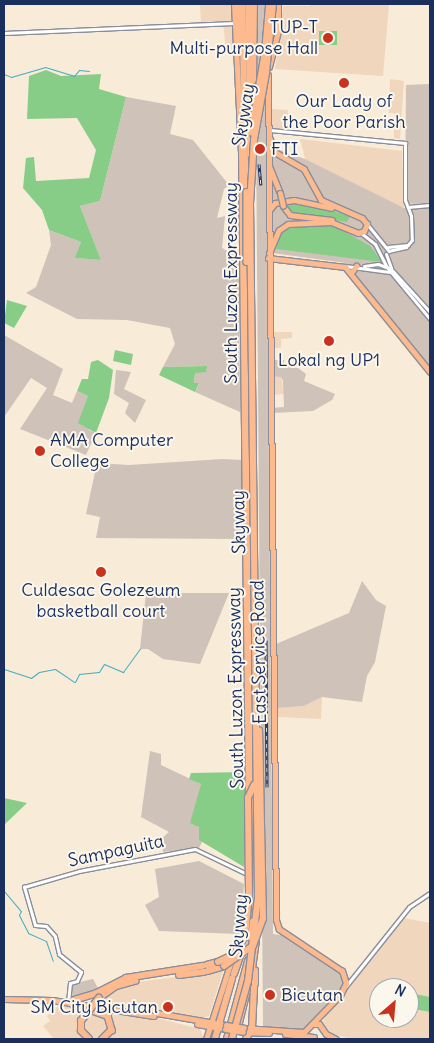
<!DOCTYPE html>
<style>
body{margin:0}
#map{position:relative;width:434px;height:1043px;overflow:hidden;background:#f8ebd8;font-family:Delius,sans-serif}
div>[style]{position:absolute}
.built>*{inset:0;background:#f0d6bc}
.industrial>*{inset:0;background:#cec2b9}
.green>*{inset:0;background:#87cd88}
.stream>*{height:1px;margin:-0.5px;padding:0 0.5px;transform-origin:0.5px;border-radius:0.5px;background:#44abc3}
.roads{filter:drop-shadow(1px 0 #8a8d9b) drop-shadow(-1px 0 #8a8d9b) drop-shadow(0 1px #8a8d9b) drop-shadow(0 -1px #8a8d9b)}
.minor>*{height:3px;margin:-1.5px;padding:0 1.5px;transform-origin:1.5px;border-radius:1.5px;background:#fff}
.major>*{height:5px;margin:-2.5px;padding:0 2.5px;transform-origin:2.5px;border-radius:2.5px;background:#fcba8e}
.highway>*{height:5.5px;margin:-2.75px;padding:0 2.75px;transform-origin:2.75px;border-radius:2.75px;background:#fcba8e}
.rail>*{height:3px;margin-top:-1.5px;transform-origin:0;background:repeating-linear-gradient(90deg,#fbf7ec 0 4px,#1b2f5e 0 8px);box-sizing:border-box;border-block:1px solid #1b2f5e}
.bridges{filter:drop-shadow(1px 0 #8a8d9b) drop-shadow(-1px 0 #8a8d9b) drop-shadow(0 1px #8a8d9b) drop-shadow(0 -1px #8a8d9b)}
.major-bridge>*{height:5px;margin:-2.5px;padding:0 2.5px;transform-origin:2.5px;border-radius:2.5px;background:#fcba8e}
.highway-bridge>*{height:5.5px;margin:-2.75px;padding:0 2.75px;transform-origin:2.75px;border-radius:2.75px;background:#fcba8e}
.dots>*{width:14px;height:14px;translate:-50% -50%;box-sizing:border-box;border:2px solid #fbf7ec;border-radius:50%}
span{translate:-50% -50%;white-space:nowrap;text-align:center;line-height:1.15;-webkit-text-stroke:4px #fbf7ec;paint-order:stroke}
.poi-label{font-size:18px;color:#1b2f5e}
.right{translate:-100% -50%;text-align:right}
.left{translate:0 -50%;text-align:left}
.street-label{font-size:18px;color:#1b2f5e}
.frame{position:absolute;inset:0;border:5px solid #1b2f5e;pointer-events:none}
.north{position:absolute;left:369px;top:978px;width:50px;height:50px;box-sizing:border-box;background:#fbf7ec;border:1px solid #a1a7b3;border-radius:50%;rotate:27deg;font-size:14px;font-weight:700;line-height:20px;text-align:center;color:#1b2f5e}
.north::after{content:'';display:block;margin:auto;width:18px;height:22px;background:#c8321e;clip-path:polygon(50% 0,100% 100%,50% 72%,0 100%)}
</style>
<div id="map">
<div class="built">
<div style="clip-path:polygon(232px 4px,233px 52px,226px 52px,223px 21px,201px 22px,200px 5px)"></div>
<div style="clip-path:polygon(311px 4px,389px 4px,383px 76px,275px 69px,283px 6px,310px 6px)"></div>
<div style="clip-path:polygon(390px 79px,404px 81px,400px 139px,394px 138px,394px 113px,389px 113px)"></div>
<div style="clip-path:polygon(272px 109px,288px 110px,287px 130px,272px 128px)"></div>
<div style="clip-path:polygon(300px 139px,402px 151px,404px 208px,307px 166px)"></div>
<div style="clip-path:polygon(273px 332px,292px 332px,292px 338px,281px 339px,281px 348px,272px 348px)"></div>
<div style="clip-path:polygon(281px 376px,284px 394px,271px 395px,271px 377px)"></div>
<div style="clip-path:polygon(322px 697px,321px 719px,277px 717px,276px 708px,304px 706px)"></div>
<div style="clip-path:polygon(evenodd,404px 918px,430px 923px,430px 1039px,352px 1039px,331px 1034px,323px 1022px,327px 1013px,404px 918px,379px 988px,409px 988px,409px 1018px,379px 1018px,379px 988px)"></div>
<div style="clip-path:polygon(224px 968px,209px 1016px,203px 1018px,158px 1012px,157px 1018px,200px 1029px,204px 1039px,54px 1039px,43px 1026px,50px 1021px,47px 1016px,59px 1005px,152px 1018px,153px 1011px,99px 1003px,100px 1000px,113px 990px,131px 983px,204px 973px)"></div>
</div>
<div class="industrial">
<div style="clip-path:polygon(255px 4px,265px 4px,273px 934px,281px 935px,340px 972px,343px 980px,342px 988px,302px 1031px,263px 1028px)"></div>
<div style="clip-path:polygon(430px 84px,430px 205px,405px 203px,406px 85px)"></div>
<div style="clip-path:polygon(126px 97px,176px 106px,170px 134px,193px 140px,229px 185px,224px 189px,217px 218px,225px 216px,222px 248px,239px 258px,240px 412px,195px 392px,199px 384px,194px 383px,195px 372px,207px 366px,163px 367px,175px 344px,170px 328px,127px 320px,77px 319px,26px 293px,36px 287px,40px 276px,51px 245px,49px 230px,81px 242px,76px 258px,101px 260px,80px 206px,100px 201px)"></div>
<div style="clip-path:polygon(271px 147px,305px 159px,404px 208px,430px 206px,430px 369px,346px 263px,272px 253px)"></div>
<div style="clip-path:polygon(4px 335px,63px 369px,53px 395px,72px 403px,77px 391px,88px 396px,89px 430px,96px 433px,86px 455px,20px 429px,47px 388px,31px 378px,4px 417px)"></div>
<div style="clip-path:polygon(272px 360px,284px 360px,284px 367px,298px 368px,306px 374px,304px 381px,335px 394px,332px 400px,313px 411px,272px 413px,272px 408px,284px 407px,283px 381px,281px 377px,271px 376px)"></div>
<div style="clip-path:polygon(116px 370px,131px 372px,124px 389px,146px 400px,135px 423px,125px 413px,129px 403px,114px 394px)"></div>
<div style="clip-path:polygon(223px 459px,242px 460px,242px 539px,96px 538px,100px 517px,86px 514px,97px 463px,129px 465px)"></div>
<div style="clip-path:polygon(362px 581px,376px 600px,386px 606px,375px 662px,367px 676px,362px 702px,322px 697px,304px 706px,276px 708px,276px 644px,349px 613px)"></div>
<div style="clip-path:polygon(146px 593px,229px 593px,200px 664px,163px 659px,148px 649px,140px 649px)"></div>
<div style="clip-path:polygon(150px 751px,161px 754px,161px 765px,201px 784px,195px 811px,202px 842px,199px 848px,163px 852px,161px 839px,169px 832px,141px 817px)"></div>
<div style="clip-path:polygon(199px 861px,244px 884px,240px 934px,159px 931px,145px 905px,159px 897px,155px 869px)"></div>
<div style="clip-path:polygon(93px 979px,99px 990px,71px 997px,72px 984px)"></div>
</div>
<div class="green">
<div style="clip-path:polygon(319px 31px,337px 31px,337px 45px,319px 45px)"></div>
<div style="clip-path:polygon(46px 70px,61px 76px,101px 74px,99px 89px,126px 97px,100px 201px,80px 206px,101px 260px,75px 258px,81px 242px,49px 230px,42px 210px,23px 188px,26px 158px,34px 157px,36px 181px,89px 178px,96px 150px,77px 118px,27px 119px,29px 76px)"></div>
<div style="clip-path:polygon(291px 201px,322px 208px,350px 216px,347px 222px,293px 214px,287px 211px,284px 203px)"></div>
<div style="clip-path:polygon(288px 226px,335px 226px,370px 246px,382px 262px,276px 249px,281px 231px)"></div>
<div style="clip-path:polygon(7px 300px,27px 306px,14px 328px,4px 323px)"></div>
<div style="clip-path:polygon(115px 350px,133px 354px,131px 365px,113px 361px)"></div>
<div style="clip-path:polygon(98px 360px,113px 370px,109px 398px,96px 433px,78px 423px,88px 396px,77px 391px,82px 379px,88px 379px,91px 362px)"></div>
<div style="clip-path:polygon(207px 366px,206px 372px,195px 373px,194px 383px,199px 383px,195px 392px,159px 375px,163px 367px)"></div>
<div style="clip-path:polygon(245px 772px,245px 814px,244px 867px,199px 840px,199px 827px,190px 823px,201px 784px,189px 779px,191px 773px)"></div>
<div style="clip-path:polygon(4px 798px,27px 803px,4px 825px)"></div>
<div style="clip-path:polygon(409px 993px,430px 997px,430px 1012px,409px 1008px)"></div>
</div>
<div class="stream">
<div style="left:4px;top:74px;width:8px;rotate:23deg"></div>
<div style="left:11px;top:77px;width:35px;rotate:-16deg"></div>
<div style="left:45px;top:67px;width:30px;rotate:17deg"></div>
<div style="left:74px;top:76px;width:8px;rotate:-50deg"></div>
<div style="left:79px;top:70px;width:10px;rotate:6deg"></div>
<div style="left:4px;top:669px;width:28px;rotate:18deg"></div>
<div style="left:31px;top:678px;width:10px;rotate:-37deg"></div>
<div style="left:39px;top:672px;width:16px;rotate:-11deg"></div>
<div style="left:55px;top:669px;width:23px;rotate:34deg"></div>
<div style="left:75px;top:682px;width:9px;rotate:-63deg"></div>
<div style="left:79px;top:674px;width:20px;rotate:-6deg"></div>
<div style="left:99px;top:672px;width:9px;rotate:-58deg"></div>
<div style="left:104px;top:664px;width:21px;rotate:23deg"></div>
<div style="left:123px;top:672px;width:29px;rotate:-54deg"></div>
<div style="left:4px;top:891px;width:26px;rotate:50deg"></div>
<div style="left:21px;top:911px;width:4px;rotate:117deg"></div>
<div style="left:19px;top:915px;width:20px;rotate:63deg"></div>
<div style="left:28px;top:933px;width:20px;rotate:24deg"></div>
<div style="left:46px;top:941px;width:21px;rotate:71deg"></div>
</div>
<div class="roads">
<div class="minor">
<div style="left:4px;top:33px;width:230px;rotate:-2.5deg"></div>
<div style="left:270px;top:130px;width:136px;rotate:5.5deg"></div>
<div style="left:405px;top:143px;width:57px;rotate:90deg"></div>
<div style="left:405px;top:200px;width:17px;rotate:69deg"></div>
<div style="left:411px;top:216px;width:24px;rotate:88deg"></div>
<div style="left:412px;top:240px;width:9px;rotate:131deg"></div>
<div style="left:406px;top:247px;width:17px;rotate:167deg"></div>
<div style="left:408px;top:207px;width:22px;rotate:-5deg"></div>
<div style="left:367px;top:224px;width:35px;rotate:51deg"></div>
<div style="left:361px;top:233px;width:18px;rotate:38deg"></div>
<div style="left:375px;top:244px;width:25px;rotate:63deg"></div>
<div style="left:386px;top:266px;width:69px;rotate:50.3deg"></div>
<div style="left:388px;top:247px;width:20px;rotate:-6deg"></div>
<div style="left:386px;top:254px;width:15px;rotate:70deg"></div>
<div style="left:345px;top:266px;width:45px;rotate:7.6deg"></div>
<div style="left:364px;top:266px;width:14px;rotate:-8deg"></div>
<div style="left:378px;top:264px;width:14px;rotate:21deg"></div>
<div style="left:391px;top:269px;width:58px;rotate:47.8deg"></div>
<div style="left:346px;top:986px;width:101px;rotate:-51.4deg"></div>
<div style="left:409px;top:907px;width:25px;rotate:-34deg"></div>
<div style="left:68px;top:1002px;width:19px;rotate:-84deg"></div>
<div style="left:70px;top:983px;width:7px;rotate:-16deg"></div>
<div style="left:77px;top:981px;width:10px;rotate:-66deg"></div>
<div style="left:81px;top:972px;width:28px;rotate:-141deg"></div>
<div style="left:59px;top:954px;width:18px;rotate:-103deg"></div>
<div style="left:55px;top:936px;width:13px;rotate:-132deg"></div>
<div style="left:46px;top:926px;width:11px;rotate:-175deg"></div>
<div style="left:35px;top:925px;width:40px;rotate:-106deg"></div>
<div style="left:24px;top:887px;width:57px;rotate:-16.2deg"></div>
<div style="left:79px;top:871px;width:118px;rotate:-10.7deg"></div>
<div style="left:195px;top:849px;width:58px;rotate:25.7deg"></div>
</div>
<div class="major">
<div style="left:234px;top:4px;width:149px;rotate:87.3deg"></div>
<div style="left:241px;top:153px;width:643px;rotate:89.38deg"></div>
<div style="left:269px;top:67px;width:37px;rotate:-76deg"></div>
<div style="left:278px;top:31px;width:27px;rotate:-90deg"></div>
<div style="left:269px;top:166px;width:29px;rotate:68deg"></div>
<div style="left:283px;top:206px;width:11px;rotate:52deg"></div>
<div style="left:290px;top:215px;width:42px;rotate:6.8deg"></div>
<div style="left:269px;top:210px;width:9px;rotate:-49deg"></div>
<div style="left:275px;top:203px;width:19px;rotate:-9deg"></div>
<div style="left:294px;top:200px;width:38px;rotate:12deg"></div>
<div style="left:269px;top:253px;width:25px;rotate:-67deg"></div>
<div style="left:279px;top:230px;width:11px;rotate:-34deg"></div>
<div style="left:288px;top:224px;width:43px;rotate:-2.7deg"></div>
<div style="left:331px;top:222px;width:29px;rotate:22deg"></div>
<div style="left:358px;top:233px;width:6px;rotate:-18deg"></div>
<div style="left:364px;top:231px;width:8px;rotate:-67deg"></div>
<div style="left:367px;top:224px;width:8px;rotate:-130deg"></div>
<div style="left:362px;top:218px;width:45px;rotate:-156.3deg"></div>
<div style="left:321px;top:200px;width:35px;rotate:-119deg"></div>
<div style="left:304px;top:169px;width:34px;rotate:-150deg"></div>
<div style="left:274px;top:152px;width:14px;rotate:-107deg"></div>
<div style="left:268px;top:258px;width:78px;rotate:6.7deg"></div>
<div style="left:345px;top:267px;width:135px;rotate:51deg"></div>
<div style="left:351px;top:273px;width:9px;rotate:-54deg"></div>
<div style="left:4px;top:999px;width:48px;rotate:1.2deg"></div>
<div style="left:52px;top:1000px;width:103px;rotate:8.9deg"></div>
<div style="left:157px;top:1013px;width:70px;rotate:9.9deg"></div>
<div style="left:197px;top:1024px;width:28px;rotate:10deg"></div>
<div style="left:312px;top:1024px;width:7px"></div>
<div style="left:319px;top:1024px;width:12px;rotate:55deg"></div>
<div style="left:326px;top:1034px;width:11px;rotate:27deg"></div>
<div style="left:244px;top:1028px;width:60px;rotate:3.8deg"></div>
<div style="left:304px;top:1032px;width:52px;rotate:-45.8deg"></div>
<div style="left:340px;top:995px;width:13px;rotate:-63deg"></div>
<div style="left:346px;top:983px;width:13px;rotate:-108deg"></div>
<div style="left:342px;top:971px;width:76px;rotate:-146.3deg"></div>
<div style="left:279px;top:929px;width:9px;rotate:-108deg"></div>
<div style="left:276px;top:920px;width:845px;rotate:-90.54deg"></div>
<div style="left:243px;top:1032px;width:26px;rotate:2deg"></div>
<div style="left:285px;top:1034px;width:29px;rotate:6deg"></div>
<div style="left:206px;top:1039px;width:82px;rotate:-72.2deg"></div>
</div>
<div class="highway">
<div style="left:239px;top:4px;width:38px;rotate:88deg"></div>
<div style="left:243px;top:4px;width:193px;rotate:89.1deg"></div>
<div style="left:249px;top:4px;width:150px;rotate:89.2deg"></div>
<div style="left:253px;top:81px;width:77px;rotate:-89.3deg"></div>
<div style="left:246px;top:258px;width:628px;rotate:89.27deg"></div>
<div style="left:254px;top:886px;width:65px;rotate:94.4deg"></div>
<div style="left:207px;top:965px;width:11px;rotate:-15deg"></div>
<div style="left:208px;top:971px;width:17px;rotate:-17deg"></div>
<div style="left:234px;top:974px;width:40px;rotate:-71.1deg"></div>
<div style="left:179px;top:975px;width:25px;rotate:-7deg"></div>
<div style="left:251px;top:976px;width:35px;rotate:-82deg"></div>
<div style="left:255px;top:984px;width:13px;rotate:-90deg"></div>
<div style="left:99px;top:998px;width:21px;rotate:-35deg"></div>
<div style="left:116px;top:986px;width:20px;rotate:-15deg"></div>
<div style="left:68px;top:1002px;width:28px;rotate:-17deg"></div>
<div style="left:95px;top:994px;width:35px;rotate:-27deg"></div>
<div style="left:126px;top:978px;width:77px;rotate:-9deg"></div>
<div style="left:70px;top:1003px;width:40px;rotate:18.9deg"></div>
<div style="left:108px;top:1016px;width:15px;rotate:74deg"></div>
<div style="left:112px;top:1030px;width:13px;rotate:135deg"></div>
<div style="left:219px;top:1024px;width:47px;rotate:-73.9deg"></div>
<div style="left:238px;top:1027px;width:36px;rotate:-76deg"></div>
<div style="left:252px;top:1028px;width:40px;rotate:-87.1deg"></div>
<div style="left:215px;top:1039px;width:11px;rotate:-75deg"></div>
<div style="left:227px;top:1039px;width:81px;rotate:-74.9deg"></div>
<div style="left:246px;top:1039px;width:8px;rotate:-60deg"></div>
</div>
</div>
<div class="rail">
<div style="left:259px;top:164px;width:21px;rotate:85deg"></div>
<div style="left:266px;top:640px;width:147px;rotate:89.6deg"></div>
</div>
<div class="bridges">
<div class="major-bridge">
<div style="left:280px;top:193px;width:13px;rotate:77deg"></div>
<div style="left:226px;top:1025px;width:18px;rotate:9deg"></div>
<div style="left:225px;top:1029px;width:18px;rotate:9deg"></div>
</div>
<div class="highway-bridge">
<div style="left:251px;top:133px;width:82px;rotate:-80.2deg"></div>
<div style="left:265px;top:52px;width:46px;rotate:-85deg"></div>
<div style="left:247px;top:192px;width:70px;rotate:90deg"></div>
<div style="left:251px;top:938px;width:16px;rotate:-83deg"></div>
<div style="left:218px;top:962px;width:19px;rotate:-25deg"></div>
<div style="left:235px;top:954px;width:21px;rotate:-61deg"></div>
<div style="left:245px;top:936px;width:41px;rotate:-84.4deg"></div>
<div style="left:249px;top:895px;width:97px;rotate:-90.6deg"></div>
<div style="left:248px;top:798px;width:14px;rotate:-65deg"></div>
<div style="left:224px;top:966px;width:35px;rotate:-35deg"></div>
<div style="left:253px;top:946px;width:29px;rotate:-70deg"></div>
<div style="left:263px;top:919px;width:188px;rotate:-91.2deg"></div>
<div style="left:89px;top:1039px;width:11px;rotate:-135deg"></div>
<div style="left:81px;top:1031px;width:10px;rotate:-90deg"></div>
<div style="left:81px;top:1021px;width:29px;rotate:-52deg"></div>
<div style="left:232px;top:1039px;width:60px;rotate:-74.6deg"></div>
<div style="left:248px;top:981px;width:85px;rotate:-83.2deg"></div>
<div style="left:258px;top:897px;width:693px;rotate:-90.66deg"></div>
<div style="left:250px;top:204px;width:64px;rotate:-86.4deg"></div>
<div style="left:254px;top:140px;width:68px;rotate:-79.8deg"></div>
<div style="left:266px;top:73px;width:69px;rotate:-84.2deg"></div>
</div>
</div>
<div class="dots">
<div style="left:328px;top:38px;background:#c8321e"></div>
<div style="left:344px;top:83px;background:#c8321e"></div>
<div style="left:260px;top:149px;background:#c8321e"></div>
<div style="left:329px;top:341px;background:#c8321e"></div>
<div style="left:40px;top:451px;background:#c8321e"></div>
<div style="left:101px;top:572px;background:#c8321e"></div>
<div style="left:270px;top:995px;background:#c8321e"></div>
<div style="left:168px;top:1007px;background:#c8321e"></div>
</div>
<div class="poi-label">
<span class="right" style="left:318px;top:38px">TUP-T<br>Multi-purpose Hall</span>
<span style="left:344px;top:112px">Our Lady of<br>the Poor Parish</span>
<span class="left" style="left:271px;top:149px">FTI</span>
<span style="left:329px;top:360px">Lokal ng UP1</span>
<span class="left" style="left:50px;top:451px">AMA Computer<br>College</span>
<span style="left:101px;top:601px">Culdesac Golezeum<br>basketball court</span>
<span class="left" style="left:281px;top:995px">Bicutan</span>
<span class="right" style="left:158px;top:1007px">SM City Bicutan</span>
</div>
<div class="street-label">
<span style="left:244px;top:115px;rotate:-81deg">Skyway</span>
<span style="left:231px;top:283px;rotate:-90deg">South Luzon Expressway</span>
<span style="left:239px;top:522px;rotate:-91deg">Skyway</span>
<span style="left:259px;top:652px;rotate:-91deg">East Service Road</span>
<span style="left:236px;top:688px;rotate:-91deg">South Luzon Expressway</span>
<span style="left:116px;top:851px;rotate:-12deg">Sampaguita</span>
<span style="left:239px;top:926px;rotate:-85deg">Skyway</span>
</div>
<div class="frame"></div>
<div class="north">N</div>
</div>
